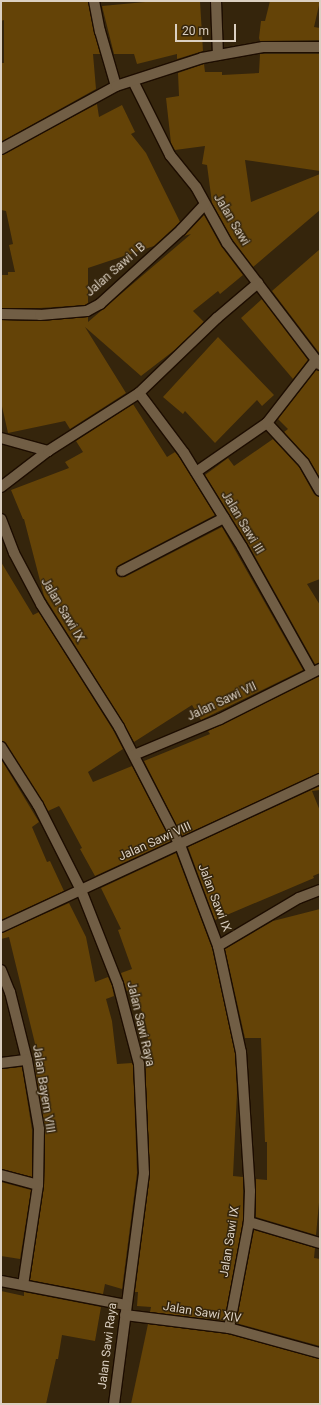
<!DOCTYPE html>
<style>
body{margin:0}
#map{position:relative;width:321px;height:1405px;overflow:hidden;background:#35250c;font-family:Roboto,sans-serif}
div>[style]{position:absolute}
.building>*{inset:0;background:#644307}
.roads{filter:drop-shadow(1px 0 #1d0d00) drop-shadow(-1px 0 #1d0d00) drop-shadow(0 1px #1d0d00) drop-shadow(0 -1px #1d0d00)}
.minor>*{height:10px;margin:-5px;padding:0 5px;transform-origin:5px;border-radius:5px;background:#715e45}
span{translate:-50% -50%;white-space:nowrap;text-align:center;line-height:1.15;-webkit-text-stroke:3px #35250c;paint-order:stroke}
.street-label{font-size:12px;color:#dbd0c2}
.frame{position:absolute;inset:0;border:2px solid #dbd0c2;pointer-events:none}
.scale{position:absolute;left:175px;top:24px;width:61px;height:18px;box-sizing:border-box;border:2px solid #dbd0c2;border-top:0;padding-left:5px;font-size:12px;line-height:14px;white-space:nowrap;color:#dbd0c2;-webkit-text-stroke:3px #35250c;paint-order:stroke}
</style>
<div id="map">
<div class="building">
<div style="clip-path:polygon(1px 1px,88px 1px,100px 54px,93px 54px,96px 89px,1px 142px,1px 63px,4px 63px,4px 20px,1px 21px)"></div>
<div style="clip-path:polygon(156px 1px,200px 1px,203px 51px,177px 59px,177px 54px,137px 64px,134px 54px,114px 54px,102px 6px)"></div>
<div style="clip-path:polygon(270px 1px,320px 1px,314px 27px,320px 28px,320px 40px,260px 41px,259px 38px,261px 21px,265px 21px)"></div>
<div style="clip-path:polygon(260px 54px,320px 54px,320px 171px,245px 160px,251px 202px,320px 174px,320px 210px,253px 267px,232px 239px,212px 203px,207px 165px,202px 164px,205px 146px,175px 150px,171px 143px,166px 98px,179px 96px,178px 73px,204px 64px,205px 72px,222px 72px,222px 75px,259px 73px)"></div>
<div style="clip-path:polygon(97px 104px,99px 117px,122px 105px,135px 132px,131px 134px,146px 153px,180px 222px,154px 246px,88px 268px,88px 303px,85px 305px,40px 308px,1px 308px,1px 275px,8px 275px,8px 272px,15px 272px,9px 245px,13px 244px,6px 211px,1px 210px,1px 155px)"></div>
<div style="clip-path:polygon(204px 215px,221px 246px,243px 275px,220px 294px,218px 291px,193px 311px,204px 322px,176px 349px,141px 376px,85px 327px,126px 393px,70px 429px,65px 421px,8px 433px,1px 402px,1px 320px,41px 321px,88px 317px,88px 322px,184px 240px,191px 234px,184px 236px)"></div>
<div style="clip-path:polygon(320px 249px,320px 354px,272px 291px)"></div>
<div style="clip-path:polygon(262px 299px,308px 360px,293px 379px,241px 318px)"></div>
<div style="clip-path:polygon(218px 337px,274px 395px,262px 406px,257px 400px,215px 443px,185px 411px,183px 414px,163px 397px)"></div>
<div style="clip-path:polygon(316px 370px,320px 371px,320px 478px,309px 459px,284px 432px,288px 429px,278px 419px)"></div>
<div style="clip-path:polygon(133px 404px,167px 457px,175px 452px,179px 457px,215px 515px,119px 565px,116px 570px,116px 574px,121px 577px,125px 577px,222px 527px,303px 670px,201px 720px,192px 705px,134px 742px,124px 724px,44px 596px,24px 519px,23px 519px,11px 490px,69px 468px,65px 462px,83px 452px,76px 441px)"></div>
<div style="clip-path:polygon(273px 439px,299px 467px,314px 494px,320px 497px,320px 579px,307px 584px,320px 605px,320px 663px,315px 664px,248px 544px,205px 475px,228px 458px,234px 466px)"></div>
<div style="clip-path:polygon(1px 562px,33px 615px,39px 612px,113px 730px,123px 749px,88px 772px,93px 782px,132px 766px,171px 841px,95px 876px,80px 849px,82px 848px,61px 809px,59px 806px,48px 811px,6px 744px,1px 741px)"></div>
<div style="clip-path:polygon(320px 676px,320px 773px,182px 836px,144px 761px,210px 734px,208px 731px)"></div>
<div style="clip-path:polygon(1px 759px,39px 822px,32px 827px,47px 862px,50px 861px,64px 891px,1px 920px)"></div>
<div style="clip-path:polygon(320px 786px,320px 790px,312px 791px,320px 811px,320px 873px,313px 876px,314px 878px,215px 920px,188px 847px)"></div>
<div style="clip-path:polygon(176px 853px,212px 948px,235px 1053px,237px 1093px,233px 1176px,243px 1177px,243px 1221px,224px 1321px,150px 1312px,151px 1307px,137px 1306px,138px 1292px,135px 1292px,150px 1174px,145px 1062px,148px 1062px,149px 1046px,145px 1021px,134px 988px,127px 991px,121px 973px,132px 969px,118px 930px,121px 929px,101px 888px)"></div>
<div style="clip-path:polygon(69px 903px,86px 937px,95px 982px,108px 977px,112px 986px,114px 996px,106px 999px,112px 1021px,117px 1064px,132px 1063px,133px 1065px,137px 1173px,122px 1289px,105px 1284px,103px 1294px,30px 1280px,44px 1186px,45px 1128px,34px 1065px,40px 1064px,9px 937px,1px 939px,1px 933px)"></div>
<div style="clip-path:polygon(320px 909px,320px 1192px,316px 1235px,256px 1217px,256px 1179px,267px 1180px,267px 1142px,265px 1142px,261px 1038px,245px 1038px,225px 949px,273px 921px)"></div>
<div style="clip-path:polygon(22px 1067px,32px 1130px,32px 1177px,1px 1169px,1px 1069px)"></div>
<div style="clip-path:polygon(1px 1182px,31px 1190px,20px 1259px,1px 1256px)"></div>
<div style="clip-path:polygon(254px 1230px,315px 1248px,314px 1258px,320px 1259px,320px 1346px,236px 1323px)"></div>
<div style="clip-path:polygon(1px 1291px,24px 1296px,24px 1292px,101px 1307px,95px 1341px,62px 1335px,58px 1359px,56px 1359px,46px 1404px,1px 1404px)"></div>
<div style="clip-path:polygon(148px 1324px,228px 1334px,320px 1359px,320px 1404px,131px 1404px)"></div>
</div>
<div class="roads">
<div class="minor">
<div style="left:94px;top:1px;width:31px;rotate:79deg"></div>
<div style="left:100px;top:31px;width:57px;rotate:73.8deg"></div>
<div style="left:216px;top:1px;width:54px;rotate:87.9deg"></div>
<div style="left:133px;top:81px;width:83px;rotate:63.4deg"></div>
<div style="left:170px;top:155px;width:41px;rotate:50.9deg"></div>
<div style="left:196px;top:187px;width:64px;rotate:61deg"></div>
<div style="left:227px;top:243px;width:153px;rotate:52.7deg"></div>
<div style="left:1px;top:149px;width:131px;rotate:-28.7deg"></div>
<div style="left:116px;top:86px;width:90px;rotate:-18deg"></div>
<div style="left:202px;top:58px;width:62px;rotate:-10.2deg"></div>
<div style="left:263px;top:47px;width:57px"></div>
<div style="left:1px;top:314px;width:39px;rotate:1deg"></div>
<div style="left:40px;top:315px;width:47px;rotate:-4.9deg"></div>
<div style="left:87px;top:311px;width:15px;rotate:-28deg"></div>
<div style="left:100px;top:304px;width:110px;rotate:-42.4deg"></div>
<div style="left:181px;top:230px;width:35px;rotate:-47deg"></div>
<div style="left:139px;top:393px;width:75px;rotate:53.1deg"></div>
<div style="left:184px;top:453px;width:110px;rotate:58.3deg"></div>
<div style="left:242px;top:547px;width:143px;rotate:60.8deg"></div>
<div style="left:267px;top:423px;width:54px;rotate:47.2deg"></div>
<div style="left:304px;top:463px;width:32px;rotate:60deg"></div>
<div style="left:1px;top:438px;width:49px;rotate:15.5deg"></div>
<div style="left:196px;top:472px;width:86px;rotate:-34.6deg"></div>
<div style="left:267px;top:423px;width:80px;rotate:-52.1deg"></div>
<div style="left:1px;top:487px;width:59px;rotate:-37.5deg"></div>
<div style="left:48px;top:451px;width:108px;rotate:-32.5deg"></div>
<div style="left:139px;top:393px;width:108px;rotate:-43.9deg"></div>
<div style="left:217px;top:318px;width:54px;rotate:-40.5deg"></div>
<div style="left:1px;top:519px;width:36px;rotate:69deg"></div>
<div style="left:14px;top:553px;width:58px;rotate:62.1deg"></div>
<div style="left:41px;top:604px;width:146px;rotate:57.6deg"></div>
<div style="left:119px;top:727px;width:133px;rotate:62.7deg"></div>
<div style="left:180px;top:845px;width:108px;rotate:69.4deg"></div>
<div style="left:218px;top:946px;width:108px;rotate:77.8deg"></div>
<div style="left:241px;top:1052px;width:139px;rotate:86.3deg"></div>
<div style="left:250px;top:1191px;width:31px;rotate:92deg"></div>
<div style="left:249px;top:1222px;width:108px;rotate:100.7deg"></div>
<div style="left:122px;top:571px;width:115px;rotate:-27.5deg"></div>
<div style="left:1px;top:747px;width:69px;rotate:57.5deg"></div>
<div style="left:38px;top:805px;width:95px;rotate:63.2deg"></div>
<div style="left:81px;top:890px;width:101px;rotate:68.5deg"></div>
<div style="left:118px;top:984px;width:83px;rotate:75.3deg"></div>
<div style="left:139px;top:1064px;width:109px;rotate:87.4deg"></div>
<div style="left:144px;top:1173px;width:233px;rotate:97.4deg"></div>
<div style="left:134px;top:755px;width:93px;rotate:-22.7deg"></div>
<div style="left:220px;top:719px;width:112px;rotate:-26.6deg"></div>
<div style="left:1px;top:927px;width:352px;rotate:-24.9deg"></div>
<div style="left:218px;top:946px;width:94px;rotate:-30.7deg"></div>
<div style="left:299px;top:898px;width:22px;rotate:-21deg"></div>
<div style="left:1px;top:970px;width:24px;rotate:68deg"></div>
<div style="left:10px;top:992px;width:70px;rotate:76deg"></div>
<div style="left:27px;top:1060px;width:70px;rotate:80.1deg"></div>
<div style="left:39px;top:1129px;width:56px;rotate:91deg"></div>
<div style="left:38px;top:1185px;width:101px;rotate:98.5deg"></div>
<div style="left:1px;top:1063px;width:26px;rotate:-7deg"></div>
<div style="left:1px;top:1175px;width:38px;rotate:15deg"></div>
<div style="left:249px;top:1222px;width:74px;rotate:16.5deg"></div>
<div style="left:1px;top:1281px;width:127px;rotate:10.9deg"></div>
<div style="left:125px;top:1315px;width:105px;rotate:7.1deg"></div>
<div style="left:229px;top:1328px;width:94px;rotate:15.4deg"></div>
</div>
</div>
<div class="street-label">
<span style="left:231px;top:220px;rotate:59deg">Jalan Sawi</span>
<span style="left:116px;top:270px;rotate:-41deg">Jalan Sawi I B</span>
<span style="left:242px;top:523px;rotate:59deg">Jalan Sawi III</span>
<span style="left:62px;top:610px;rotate:59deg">Jalan Sawi IX</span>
<span style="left:222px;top:702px;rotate:-25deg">Jalan Sawi VII</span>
<span style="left:155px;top:842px;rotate:-24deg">Jalan Sawi VIII</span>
<span style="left:214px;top:898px;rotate:69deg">Jalan Sawi IX</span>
<span style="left:140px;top:1024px;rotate:77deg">Jalan Sawi Raya</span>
<span style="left:43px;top:1089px;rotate:81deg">Jalan Bayem VIII</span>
<span style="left:230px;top:1242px;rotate:-81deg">Jalan Sawi IX</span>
<span style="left:202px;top:1313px;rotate:9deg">Jalan Sawi XIV</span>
<span style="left:108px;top:1346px;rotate:-83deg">Jalan Sawi Raya</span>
</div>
<div class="frame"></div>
<div class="scale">20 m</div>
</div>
